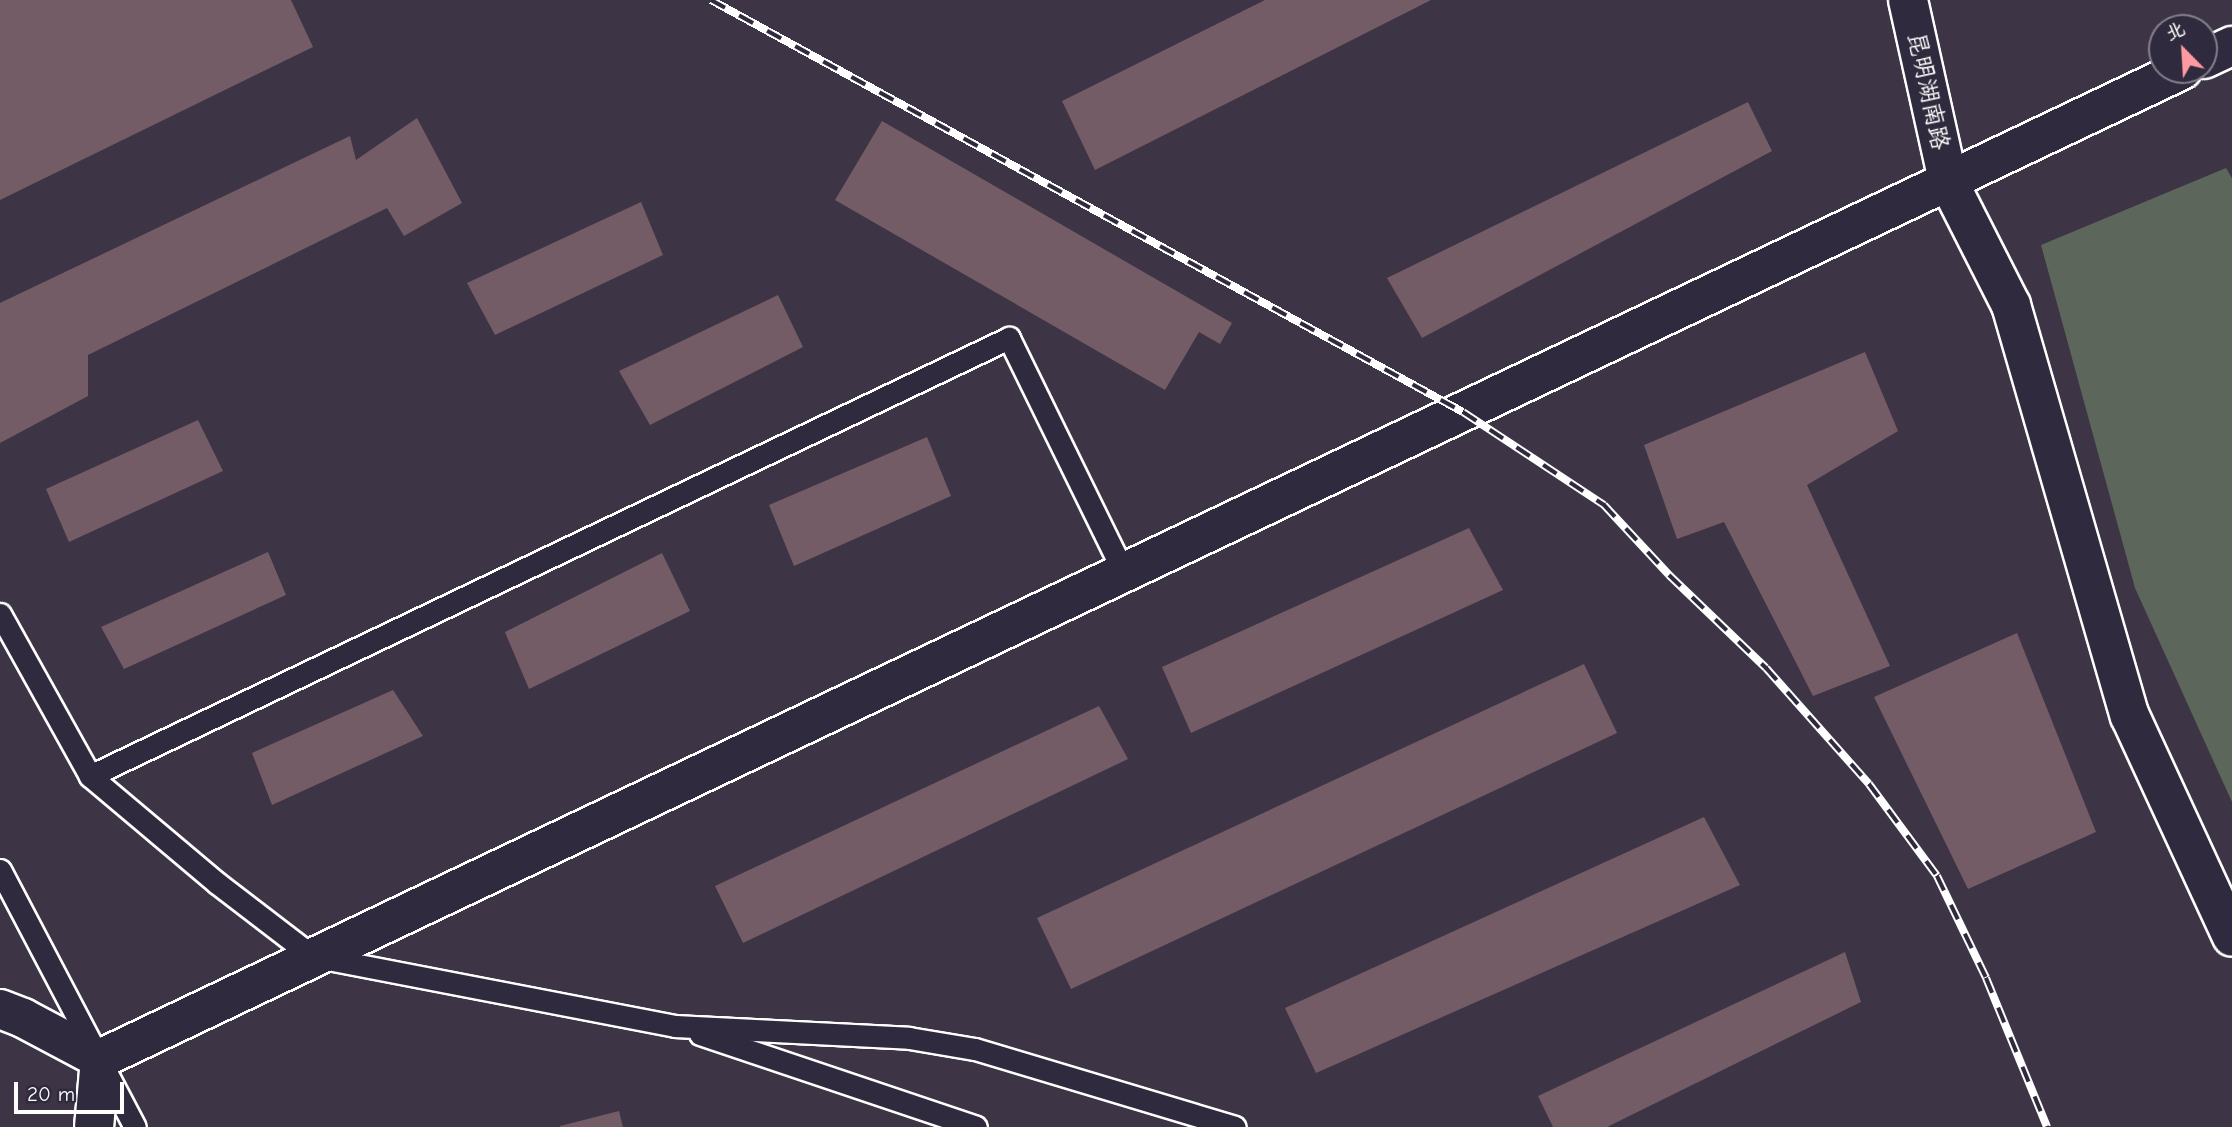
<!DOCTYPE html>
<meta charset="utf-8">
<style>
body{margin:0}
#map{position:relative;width:2232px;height:1127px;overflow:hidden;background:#3d3445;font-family:"Comic Neue","LXGW WenKai TC",sans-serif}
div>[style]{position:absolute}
.green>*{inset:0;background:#5c665a}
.building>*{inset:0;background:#745c66}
.roads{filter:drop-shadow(2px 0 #fff) drop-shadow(-2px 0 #fff) drop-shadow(0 2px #fff) drop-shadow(0 -2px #fff)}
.service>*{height:21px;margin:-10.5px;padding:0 10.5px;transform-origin:10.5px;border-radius:10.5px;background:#2f2a3d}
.minor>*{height:38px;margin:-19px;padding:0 19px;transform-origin:19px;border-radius:19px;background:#2f2a3d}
.tertiary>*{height:38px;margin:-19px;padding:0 19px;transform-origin:19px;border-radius:19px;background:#2f2a3d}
.rail>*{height:8px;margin-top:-4px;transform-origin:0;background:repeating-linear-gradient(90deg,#2f2a3d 0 16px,#fff 0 32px);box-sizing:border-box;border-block:2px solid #fff}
span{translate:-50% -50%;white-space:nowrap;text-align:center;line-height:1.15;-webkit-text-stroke:5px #2f2a3d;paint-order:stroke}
.street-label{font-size:24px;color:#fff}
.north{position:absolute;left:2148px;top:14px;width:70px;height:70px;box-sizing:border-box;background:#2f2a3d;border:2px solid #827f8b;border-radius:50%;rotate:336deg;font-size:19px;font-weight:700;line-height:28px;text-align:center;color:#fff}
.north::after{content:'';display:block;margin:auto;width:24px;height:32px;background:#ff9aa2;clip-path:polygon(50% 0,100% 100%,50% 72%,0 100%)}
.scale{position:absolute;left:14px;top:1082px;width:110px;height:32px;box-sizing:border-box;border:4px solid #fff;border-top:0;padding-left:9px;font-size:21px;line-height:24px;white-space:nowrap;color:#fff;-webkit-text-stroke:5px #2f2a3d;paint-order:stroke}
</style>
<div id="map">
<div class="green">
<div style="clip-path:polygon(2226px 168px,2232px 178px,2232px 802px,2135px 588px,2041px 245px)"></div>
</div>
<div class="building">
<div style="clip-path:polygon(0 0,291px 0,313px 47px,0 200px)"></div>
<div style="clip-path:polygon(1265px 0,1431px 0,1095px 170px,1062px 101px)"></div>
<div style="clip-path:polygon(1748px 102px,1772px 151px,1422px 338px,1387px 278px)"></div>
<div style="clip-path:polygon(417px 118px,462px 203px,404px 236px,387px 208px,88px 355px,88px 396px,0 443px,0 303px,350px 136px,356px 160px)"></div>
<div style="clip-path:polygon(882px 121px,1232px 323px,1220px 344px,1199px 332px,1165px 390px,835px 200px)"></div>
<div style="clip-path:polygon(641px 202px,663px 255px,495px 335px,467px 283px)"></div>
<div style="clip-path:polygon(778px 295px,803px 347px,650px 425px,619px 371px)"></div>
<div style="clip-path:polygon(1865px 352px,1898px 431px,1807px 485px,1890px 666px,1813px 696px,1724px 522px,1677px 539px,1644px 445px)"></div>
<div style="clip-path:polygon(198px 420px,223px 471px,69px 542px,46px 489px)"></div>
<div style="clip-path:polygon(927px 437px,951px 496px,794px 566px,769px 505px)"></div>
<div style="clip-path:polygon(1469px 528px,1503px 590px,1191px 733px,1162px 667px)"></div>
<div style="clip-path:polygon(268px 552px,286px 595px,124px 669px,101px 627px)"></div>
<div style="clip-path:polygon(662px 553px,690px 611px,529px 689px,505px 632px)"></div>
<div style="clip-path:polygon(2017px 633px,2096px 832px,1968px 889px,1874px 697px)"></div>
<div style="clip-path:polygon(1584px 664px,1617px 733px,1071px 989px,1037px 918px)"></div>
<div style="clip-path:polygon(393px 690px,423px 736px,272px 805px,252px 753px)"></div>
<div style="clip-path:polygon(1099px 706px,1128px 759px,743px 943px,715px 886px)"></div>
<div style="clip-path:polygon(1704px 817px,1740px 885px,1316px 1073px,1285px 1008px)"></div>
<div style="clip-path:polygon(1845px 952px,1861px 1002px,1607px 1127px,1553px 1127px,1538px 1096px)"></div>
<div style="clip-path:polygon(619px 1111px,623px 1127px,560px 1127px,560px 1126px)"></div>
</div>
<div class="roads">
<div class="service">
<div style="left:1124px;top:573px;width:262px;rotate:-116.1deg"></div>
<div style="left:1009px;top:338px;width:1018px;rotate:154.52deg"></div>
<div style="left:90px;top:776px;width:166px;rotate:40.1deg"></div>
<div style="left:217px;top:883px;width:120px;rotate:37.5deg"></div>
<div style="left:312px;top:956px;width:370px;rotate:10.9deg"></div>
<div style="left:675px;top:1026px;width:234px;rotate:2.9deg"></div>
<div style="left:909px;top:1038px;width:67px;rotate:9.5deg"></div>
<div style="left:975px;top:1049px;width:271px;rotate:16.7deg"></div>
<div style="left:0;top:614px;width:185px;rotate:60.9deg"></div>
<div style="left:0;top:870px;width:290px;rotate:62.3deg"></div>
<div style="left:700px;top:1034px;width:291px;rotate:18.6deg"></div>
</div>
<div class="minor">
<div style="left:1948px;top:181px;width:139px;rotate:63.1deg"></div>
<div style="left:2011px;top:305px;width:428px;rotate:73.9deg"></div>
<div style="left:2130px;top:716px;width:243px;rotate:65.2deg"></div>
<div style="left:0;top:1009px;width:25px;rotate:21deg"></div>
<div style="left:23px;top:1018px;width:87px;rotate:28deg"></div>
<div style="left:100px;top:1059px;width:68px;rotate:95deg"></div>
</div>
<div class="tertiary">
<div style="left:1908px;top:0;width:185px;rotate:77.5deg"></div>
<div style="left:2204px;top:59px;width:31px;rotate:-25deg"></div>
<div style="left:100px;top:1059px;width:2305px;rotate:-25.41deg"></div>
</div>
</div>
<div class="rail">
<div style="left:711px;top:0;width:857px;rotate:28.72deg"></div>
<div style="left:1463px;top:412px;width:169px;rotate:33.4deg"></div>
<div style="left:1604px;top:505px;width:96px;rotate:47.1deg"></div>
<div style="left:1669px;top:575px;width:134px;rotate:43.8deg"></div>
<div style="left:1766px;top:668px;width:155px;rotate:48.4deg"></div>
<div style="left:1869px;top:784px;width:114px;rotate:53.5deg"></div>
<div style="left:1937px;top:876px;width:113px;rotate:64.3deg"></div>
<div style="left:1986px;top:978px;width:161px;rotate:67.7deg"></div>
</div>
<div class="street-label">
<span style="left:1928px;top:91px;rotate:78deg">昆明湖南路</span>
</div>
<div class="north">北</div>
<div class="scale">20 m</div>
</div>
